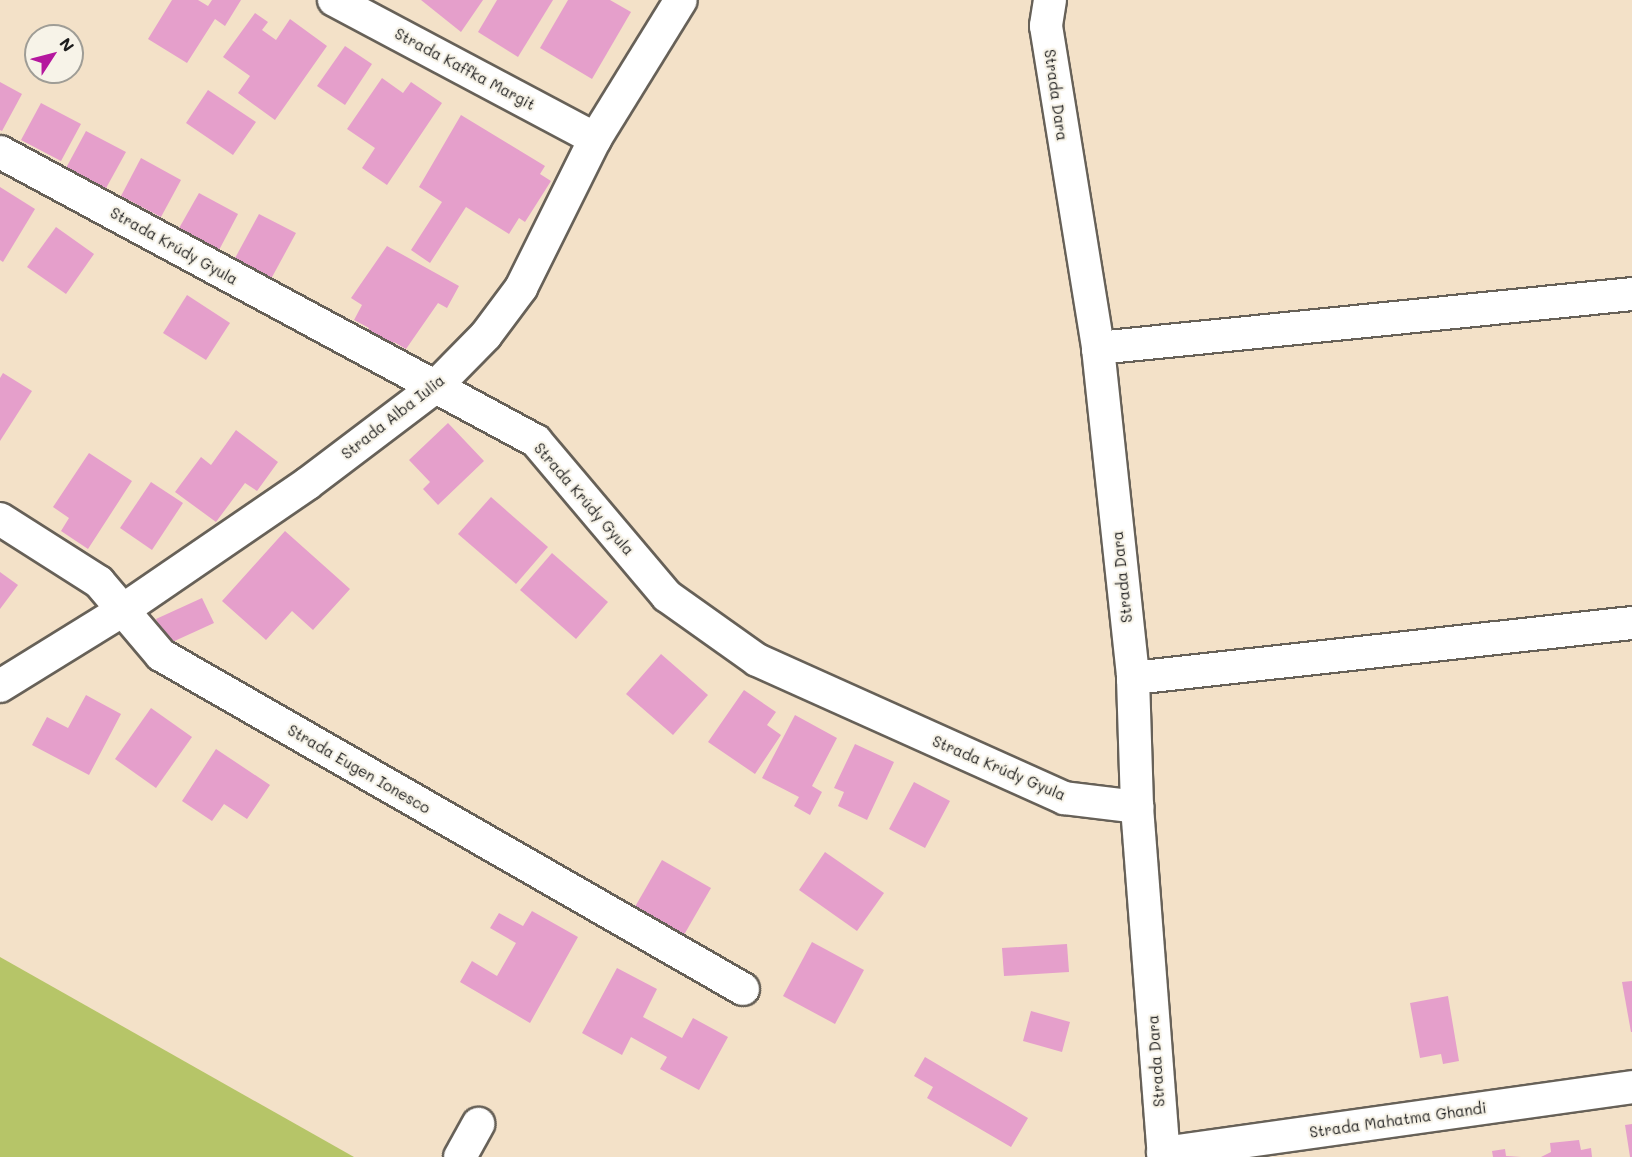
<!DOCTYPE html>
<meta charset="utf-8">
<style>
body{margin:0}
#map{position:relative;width:1632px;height:1157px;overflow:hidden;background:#f3e1c8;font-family:Mali,sans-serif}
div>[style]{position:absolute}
.green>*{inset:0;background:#b6c568}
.building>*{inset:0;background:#e59fcb}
.roads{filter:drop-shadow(2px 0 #676158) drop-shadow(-2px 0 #676158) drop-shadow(0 2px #676158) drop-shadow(0 -2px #676158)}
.minor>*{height:32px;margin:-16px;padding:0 16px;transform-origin:16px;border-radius:16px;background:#fff}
span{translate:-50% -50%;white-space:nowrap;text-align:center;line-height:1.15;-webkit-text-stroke:4.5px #f7f3e8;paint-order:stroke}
.street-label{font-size:15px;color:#1c1c1c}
.north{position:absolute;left:24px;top:24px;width:60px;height:60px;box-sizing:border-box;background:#f7f3e8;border:2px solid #9f9d96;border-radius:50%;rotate:54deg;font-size:16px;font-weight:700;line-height:24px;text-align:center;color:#1c1c1c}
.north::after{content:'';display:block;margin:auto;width:21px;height:27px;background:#b5179e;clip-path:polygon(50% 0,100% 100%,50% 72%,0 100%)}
</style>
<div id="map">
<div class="green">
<div style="clip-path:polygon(0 957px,354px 1157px,0 1157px)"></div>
</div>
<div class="building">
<div style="clip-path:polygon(172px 0,198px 0,208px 6px,212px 0,241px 0,225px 26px,215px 19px,187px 63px,148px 39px)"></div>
<div style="clip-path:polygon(421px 0,483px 0,461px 32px)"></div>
<div style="clip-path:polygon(497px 0,553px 0,518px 57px,478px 32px)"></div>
<div style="clip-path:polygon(568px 0,610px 0,631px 12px,592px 79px,540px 48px)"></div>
<div style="clip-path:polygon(255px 13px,268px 22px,262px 30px,276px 40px,290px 19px,327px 46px,275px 120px,238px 93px,250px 76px,223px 57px)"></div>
<div style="clip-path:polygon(345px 46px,372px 64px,345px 105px,317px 86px)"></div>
<div style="clip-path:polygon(382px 78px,403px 93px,411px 82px,442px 103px,387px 185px,362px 168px,375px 148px,347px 129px)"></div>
<div style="clip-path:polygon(0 82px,22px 94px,2px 131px,0 130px)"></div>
<div style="clip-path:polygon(208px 90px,256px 122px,233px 155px,186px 123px)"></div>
<div style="clip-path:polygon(41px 103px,81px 124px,61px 161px,21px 140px)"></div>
<div style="clip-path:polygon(461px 115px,545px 166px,540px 174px,551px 181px,525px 222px,519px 218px,509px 234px,466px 207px,430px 263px,411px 250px,442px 202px,419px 187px)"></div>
<div style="clip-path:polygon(86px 131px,126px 152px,105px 190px,66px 168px)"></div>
<div style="clip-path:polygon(141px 158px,181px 180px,161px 217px,121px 196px)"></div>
<div style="clip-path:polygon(0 187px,35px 209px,3px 262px,0 260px)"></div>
<div style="clip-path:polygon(199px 193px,238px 214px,218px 252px,178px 230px)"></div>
<div style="clip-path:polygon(259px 214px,296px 233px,271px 279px,234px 260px)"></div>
<div style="clip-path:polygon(56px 227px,94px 254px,66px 294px,27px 267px)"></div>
<div style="clip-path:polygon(387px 246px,459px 286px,447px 308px,438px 303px,406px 349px,394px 342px,390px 350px,365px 336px,369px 328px,354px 320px,362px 305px,351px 298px)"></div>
<div style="clip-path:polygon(187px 295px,230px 323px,206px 360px,163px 333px)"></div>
<div style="clip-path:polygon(3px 373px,32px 391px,0 441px,0 378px)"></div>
<div style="clip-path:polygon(448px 423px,484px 461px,438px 505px,423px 489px,430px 482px,409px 460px)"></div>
<div style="clip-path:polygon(236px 430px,278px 462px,257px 491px,245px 483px,216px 522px,175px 492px,201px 457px,211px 465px)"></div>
<div style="clip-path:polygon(89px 453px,132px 481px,88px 549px,61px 531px,69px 518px,53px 507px)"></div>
<div style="clip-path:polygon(151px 482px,183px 503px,152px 550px,120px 528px)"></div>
<div style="clip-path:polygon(491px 497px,548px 547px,516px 584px,458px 534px)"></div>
<div style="clip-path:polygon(285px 531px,350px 589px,313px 630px,292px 611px,266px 640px,222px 601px)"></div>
<div style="clip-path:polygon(552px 553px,608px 602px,576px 639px,520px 590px)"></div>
<div style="clip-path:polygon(0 572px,18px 585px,0 609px)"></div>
<div style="clip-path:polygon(202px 598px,214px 623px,168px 644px,156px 619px)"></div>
<div style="clip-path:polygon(661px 654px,708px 695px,673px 735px,626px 694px)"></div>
<div style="clip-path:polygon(744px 690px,776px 712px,767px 725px,781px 735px,755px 774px,708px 742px)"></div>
<div style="clip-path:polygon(86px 695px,121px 714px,89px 775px,32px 745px,47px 717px,68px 728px)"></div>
<div style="clip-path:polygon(151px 708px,192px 737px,156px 788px,115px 759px)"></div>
<div style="clip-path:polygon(795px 715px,837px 738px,812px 786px,822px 792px,810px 815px,794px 806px,799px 797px,762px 778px)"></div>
<div style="clip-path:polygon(855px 744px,894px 762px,867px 820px,838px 806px,844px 792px,834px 788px)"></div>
<div style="clip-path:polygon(216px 749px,270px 785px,247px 819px,224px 804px,212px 821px,182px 801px)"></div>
<div style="clip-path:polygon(914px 782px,950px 801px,925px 848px,889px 829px)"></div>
<div style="clip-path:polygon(825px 852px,884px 893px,857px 931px,799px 890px)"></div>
<div style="clip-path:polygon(662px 860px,711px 888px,681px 940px,632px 912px)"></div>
<div style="clip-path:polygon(532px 911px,578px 937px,530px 1023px,460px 982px,472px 961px,497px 976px,516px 943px,490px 928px,499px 913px,523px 926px)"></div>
<div style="clip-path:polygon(812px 942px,864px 970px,835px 1024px,783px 996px)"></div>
<div style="clip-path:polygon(1067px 944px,1069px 972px,1004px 976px,1002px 948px)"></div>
<div style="clip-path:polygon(617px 968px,657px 989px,643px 1017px,682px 1038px,693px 1018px,728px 1037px,699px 1090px,660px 1069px,667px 1057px,631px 1037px,622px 1055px,582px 1033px)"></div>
<div style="clip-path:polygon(1632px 981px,1632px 1032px,1631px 1032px,1622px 982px)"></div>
<div style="clip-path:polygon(1448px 996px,1459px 1061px,1443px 1064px,1441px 1054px,1420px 1058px,1410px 1003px)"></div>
<div style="clip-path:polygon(1031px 1011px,1070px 1022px,1062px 1052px,1023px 1041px)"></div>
<div style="clip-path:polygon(925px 1057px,1028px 1118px,1011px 1147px,927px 1098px,933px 1087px,914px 1076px)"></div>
<div style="clip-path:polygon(1632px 1124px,1632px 1157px,1630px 1157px,1625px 1125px)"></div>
<div style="clip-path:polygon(1579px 1140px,1581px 1150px,1591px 1148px,1592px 1157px,1541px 1157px,1551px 1152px,1550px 1143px)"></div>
<div style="clip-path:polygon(1505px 1149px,1506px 1156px,1521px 1157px,1493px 1157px,1492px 1151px)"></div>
</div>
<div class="roads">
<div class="minor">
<div style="left:334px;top:0;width:296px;rotate:28deg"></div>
<div style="left:1050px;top:0;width:26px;rotate:99deg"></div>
<div style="left:1046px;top:26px;width:326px;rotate:80.8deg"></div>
<div style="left:1098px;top:348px;width:332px;rotate:83.9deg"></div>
<div style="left:1133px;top:678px;width:129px;rotate:88.2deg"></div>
<div style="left:1137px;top:807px;width:351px;rotate:85.6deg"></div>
<div style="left:0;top:152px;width:609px;rotate:28.33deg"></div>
<div style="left:536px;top:441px;width:203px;rotate:49.8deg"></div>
<div style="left:667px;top:596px;width:110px;rotate:35.4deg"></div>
<div style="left:757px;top:660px;width:337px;rotate:24.2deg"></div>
<div style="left:1064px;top:798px;width:74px;rotate:7deg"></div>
<div style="left:1098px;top:348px;width:537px;rotate:-5.77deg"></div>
<div style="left:0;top:519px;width:117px;rotate:32.5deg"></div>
<div style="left:99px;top:582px;width:96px;rotate:49.7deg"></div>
<div style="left:161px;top:655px;width:671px;rotate:29.85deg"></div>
<div style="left:1133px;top:678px;width:502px;rotate:-6.29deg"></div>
<div style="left:0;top:686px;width:145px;rotate:-31.7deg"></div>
<div style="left:123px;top:610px;width:223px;rotate:-34.4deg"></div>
<div style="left:307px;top:484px;width:159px;rotate:-37.1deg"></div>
<div style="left:434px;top:388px;width:74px;rotate:-45.5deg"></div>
<div style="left:486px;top:335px;width:59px;rotate:-53.3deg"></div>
<div style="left:521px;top:288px;width:166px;rotate:-63.6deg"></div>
<div style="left:595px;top:139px;width:163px;rotate:-58.3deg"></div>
<div style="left:1163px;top:1153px;width:474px;rotate:-8deg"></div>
<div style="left:460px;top:1157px;width:38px;rotate:-61deg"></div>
</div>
</div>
<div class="street-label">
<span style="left:465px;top:69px;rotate:28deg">Strada Kaffka Margit</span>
<span style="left:1056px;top:95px;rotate:82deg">Strada Dara</span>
<span style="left:174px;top:246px;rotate:29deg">Strada Krúdy Gyula</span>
<span style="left:393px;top:417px;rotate:-38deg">Strada Alba Iulia</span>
<span style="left:584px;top:499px;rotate:49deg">Strada Krúdy Gyula</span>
<span style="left:1122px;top:577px;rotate:-96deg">Strada Dara</span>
<span style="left:999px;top:768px;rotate:23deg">Strada Krúdy Gyula</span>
<span style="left:359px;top:769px;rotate:30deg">Strada Eugen Ionesco</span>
<span style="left:1156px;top:1061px;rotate:-94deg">Strada Dara</span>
<span style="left:1398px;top:1120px;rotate:-8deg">Strada Mahatma Ghandi</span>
</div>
<div class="north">N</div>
</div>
